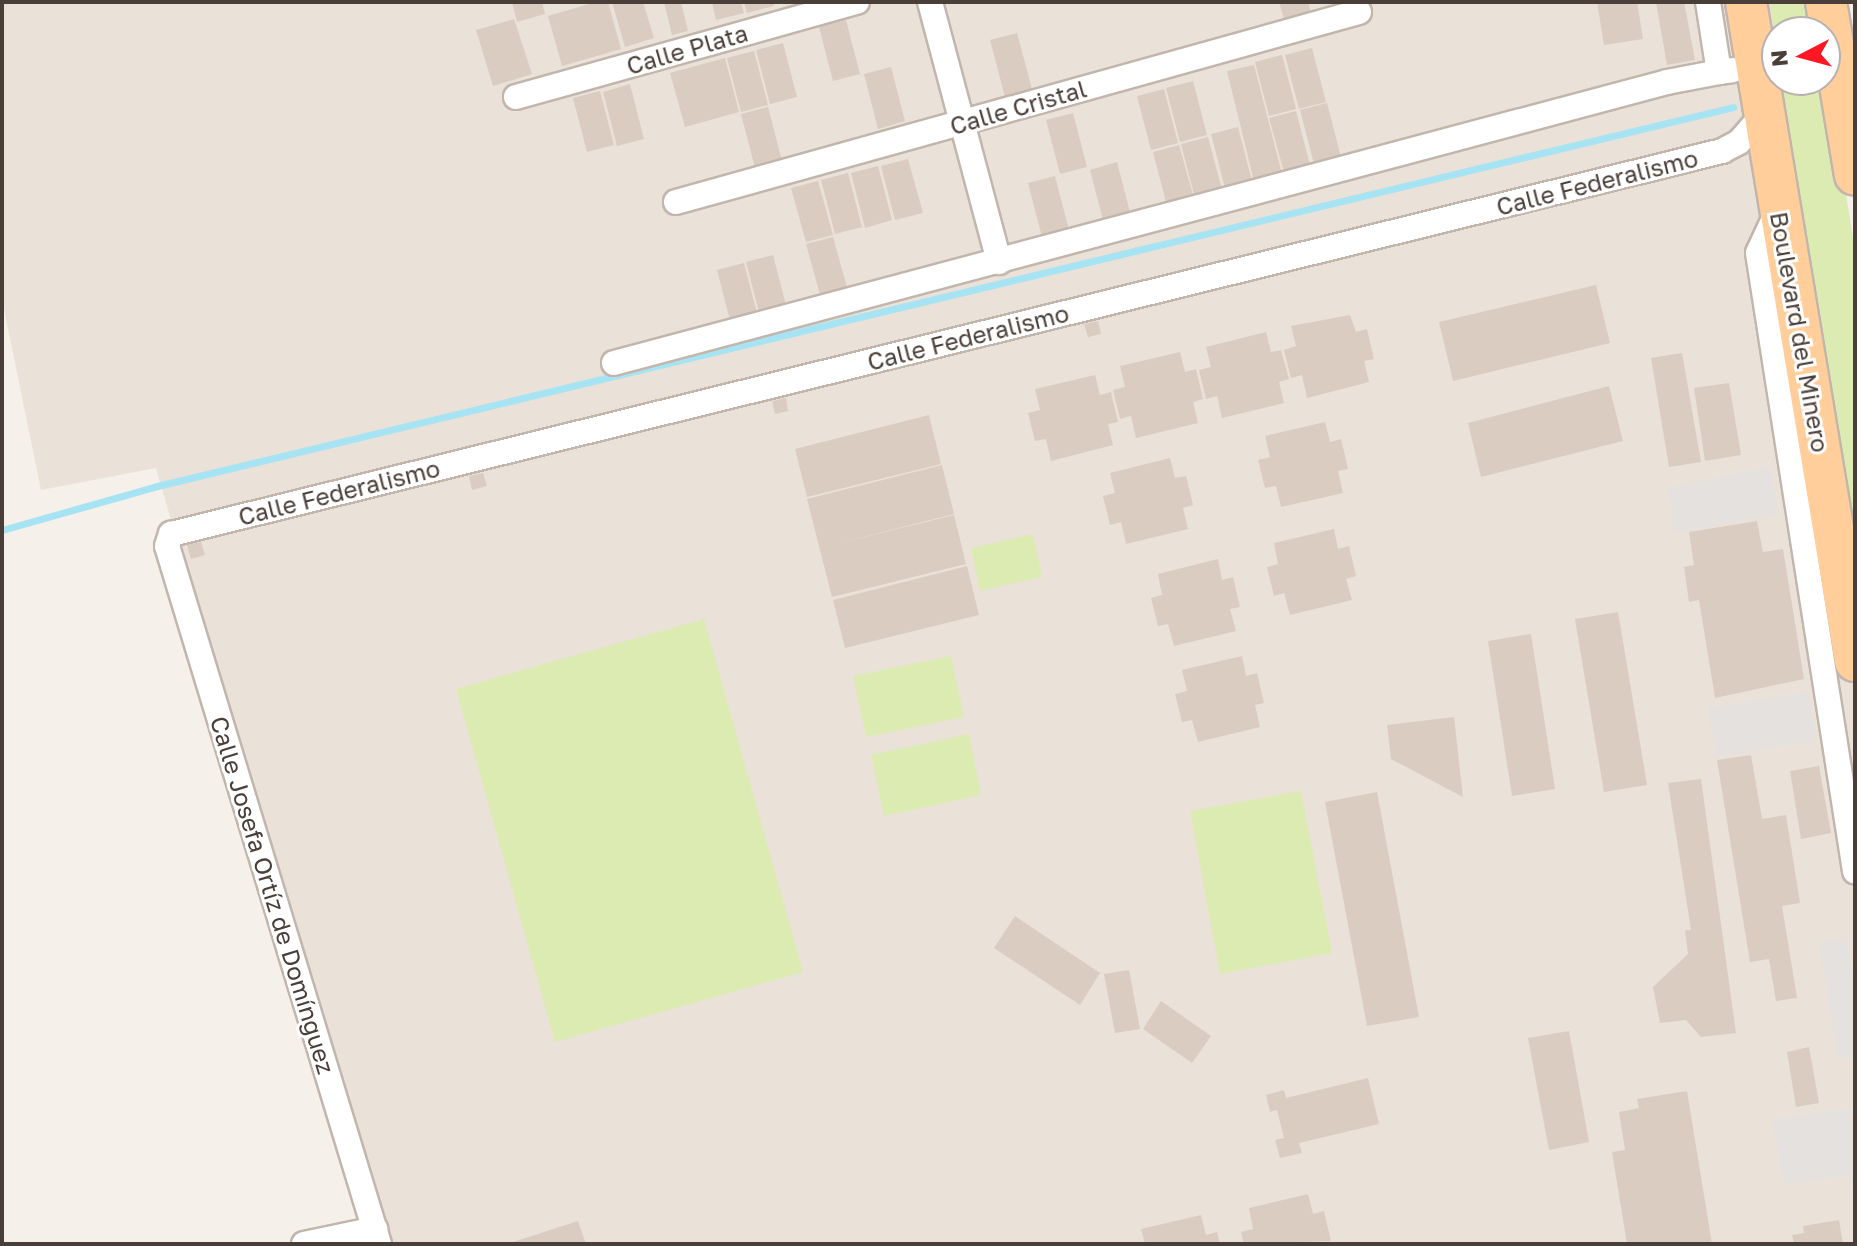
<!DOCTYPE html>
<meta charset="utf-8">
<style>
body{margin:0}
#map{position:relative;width:1857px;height:1246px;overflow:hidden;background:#f5f0ea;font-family:"Golos Text",sans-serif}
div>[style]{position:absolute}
.residential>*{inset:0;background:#eae1d8}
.green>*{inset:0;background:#dcebb2}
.parking>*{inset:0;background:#e4e1df}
.stream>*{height:7px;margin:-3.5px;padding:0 3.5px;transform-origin:3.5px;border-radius:3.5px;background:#a6e3f3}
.building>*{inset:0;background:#dbccc2}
.roads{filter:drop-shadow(2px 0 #c2b6ac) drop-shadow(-2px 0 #c2b6ac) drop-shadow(0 2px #c2b6ac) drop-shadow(0 -2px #c2b6ac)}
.street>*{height:24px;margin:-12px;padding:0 12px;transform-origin:12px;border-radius:12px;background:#fff}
.primary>*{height:40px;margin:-20px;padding:0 20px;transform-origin:20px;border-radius:20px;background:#ffce9a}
span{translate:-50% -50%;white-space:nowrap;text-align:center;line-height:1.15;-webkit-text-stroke:6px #fff;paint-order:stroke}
.street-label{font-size:24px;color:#4a3f38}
.frame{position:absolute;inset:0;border:4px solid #4a3f38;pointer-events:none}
.north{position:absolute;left:1761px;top:16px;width:80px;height:80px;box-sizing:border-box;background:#fff;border:2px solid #b7b2af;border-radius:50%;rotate:264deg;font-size:22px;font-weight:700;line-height:32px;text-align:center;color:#4a3f38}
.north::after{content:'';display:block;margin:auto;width:28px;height:36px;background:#ff1823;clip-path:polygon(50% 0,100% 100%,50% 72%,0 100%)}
</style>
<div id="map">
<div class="residential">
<div style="clip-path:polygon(2px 2px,1792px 2px,1777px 32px,1777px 80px,1804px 80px,1855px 396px,1855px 1244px,381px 1244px,156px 468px,41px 490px,2px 299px)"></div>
</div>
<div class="green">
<div style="clip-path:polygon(1770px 2px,1811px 2px,1818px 32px,1777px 32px,1777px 53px)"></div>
<div style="clip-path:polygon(1825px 65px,1855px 250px,1855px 531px,1781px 80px,1825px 80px)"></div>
<div style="clip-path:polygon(1033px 534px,1042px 577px,980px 591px,971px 548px)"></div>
<div style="clip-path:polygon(704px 619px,803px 972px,555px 1042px,456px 689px)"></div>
<div style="clip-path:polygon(951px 656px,964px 717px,866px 737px,853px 676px)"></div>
<div style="clip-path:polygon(969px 734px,981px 795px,884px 816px,871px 755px)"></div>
<div style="clip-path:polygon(1301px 791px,1332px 953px,1220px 974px,1190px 811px)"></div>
</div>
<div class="parking">
<div style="clip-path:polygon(1770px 467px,1779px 515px,1675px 533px,1668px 487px)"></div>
<div style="clip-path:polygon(1808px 692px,1816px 741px,1716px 757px,1708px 708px)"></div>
<div style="clip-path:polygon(1846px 937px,1855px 991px,1855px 1056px,1838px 1058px,1819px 942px)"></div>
<div style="clip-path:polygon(1855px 1108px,1855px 1187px,1851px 1187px,1849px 1175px,1785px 1185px,1772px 1119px)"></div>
</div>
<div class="stream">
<div style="left:2px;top:530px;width:161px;rotate:-15.8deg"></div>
<div style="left:157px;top:486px;width:1621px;rotate:-13.52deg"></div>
</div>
<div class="building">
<div style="clip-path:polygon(512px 2px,542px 2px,545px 14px,517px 22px)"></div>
<div style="clip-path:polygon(596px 2px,608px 2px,621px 49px,562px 66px,548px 16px)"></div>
<div style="clip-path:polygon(612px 2px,643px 2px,654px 38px,625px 47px)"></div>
<div style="clip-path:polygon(664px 2px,681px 2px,688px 31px,672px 35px)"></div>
<div style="clip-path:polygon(712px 2px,741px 2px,744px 13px,716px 20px)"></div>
<div style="clip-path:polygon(744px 2px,773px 2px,774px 6px,747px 13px)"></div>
<div style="clip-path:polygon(1279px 2px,1308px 2px,1311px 12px,1284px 19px)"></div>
<div style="clip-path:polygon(1597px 2px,1637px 2px,1643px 39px,1604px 45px)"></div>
<div style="clip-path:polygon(1656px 2px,1684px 2px,1695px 60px,1667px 65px)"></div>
<div style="clip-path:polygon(514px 19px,532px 74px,493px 86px,476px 30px)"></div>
<div style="clip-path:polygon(846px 20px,860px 74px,833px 81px,819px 27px)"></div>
<div style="clip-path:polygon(1017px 33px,1032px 89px,1005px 97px,990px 40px)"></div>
<div style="clip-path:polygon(783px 43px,797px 97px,770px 104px,756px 50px)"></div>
<div style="clip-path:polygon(1312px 48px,1326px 102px,1299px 109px,1285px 55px)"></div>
<div style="clip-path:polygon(754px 51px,768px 105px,741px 112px,727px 58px)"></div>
<div style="clip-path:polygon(1282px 55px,1296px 109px,1269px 116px,1255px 62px)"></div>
<div style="clip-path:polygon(725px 58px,739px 112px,685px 127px,670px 73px)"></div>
<div style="clip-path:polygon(1254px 65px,1282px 174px,1254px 181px,1227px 71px)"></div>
<div style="clip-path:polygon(891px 67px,905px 121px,878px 129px,864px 74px)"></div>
<div style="clip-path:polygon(1193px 81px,1207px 135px,1180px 142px,1166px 88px)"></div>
<div style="clip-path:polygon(630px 84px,644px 139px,617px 146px,603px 92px)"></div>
<div style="clip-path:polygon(1164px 89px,1178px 143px,1151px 150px,1137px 96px)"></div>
<div style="clip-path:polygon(600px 91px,614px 145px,587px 152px,573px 98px)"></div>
<div style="clip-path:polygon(1327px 103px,1341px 157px,1314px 164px,1300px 110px)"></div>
<div style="clip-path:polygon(768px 107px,782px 161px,755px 168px,741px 114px)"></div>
<div style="clip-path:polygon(1296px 111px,1310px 165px,1284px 172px,1269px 118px)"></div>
<div style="clip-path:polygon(1073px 113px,1087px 167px,1060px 174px,1046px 120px)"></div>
<div style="clip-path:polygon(1238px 127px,1252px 181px,1225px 188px,1211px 134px)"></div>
<div style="clip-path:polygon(1208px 137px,1222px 190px,1195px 198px,1181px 144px)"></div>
<div style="clip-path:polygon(1179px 145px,1194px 198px,1167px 206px,1153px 152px)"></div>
<div style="clip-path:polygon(908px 159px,923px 213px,895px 220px,881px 166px)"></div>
<div style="clip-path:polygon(1117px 162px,1131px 216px,1104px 224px,1090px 170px)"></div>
<div style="clip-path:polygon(878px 166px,892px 220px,865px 228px,851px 173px)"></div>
<div style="clip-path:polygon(848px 173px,862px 227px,835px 234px,821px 180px)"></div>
<div style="clip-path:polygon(1055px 176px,1069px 230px,1042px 237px,1028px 183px)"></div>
<div style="clip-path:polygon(818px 181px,833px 235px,806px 242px,791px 188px)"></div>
<div style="clip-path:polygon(833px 237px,848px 291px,821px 298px,806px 244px)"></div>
<div style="clip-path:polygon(773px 255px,787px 309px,760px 316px,746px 262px)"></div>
<div style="clip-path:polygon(744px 263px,758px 317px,731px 324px,717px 270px)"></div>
<div style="clip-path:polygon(1596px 285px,1610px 343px,1453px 381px,1439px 322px)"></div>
<div style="clip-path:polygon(1350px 315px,1356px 332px,1367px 329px,1374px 359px,1364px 361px,1369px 382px,1307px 398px,1302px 375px,1291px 378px,1284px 350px,1296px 346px,1291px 326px)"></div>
<div style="clip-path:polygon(1098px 321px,1101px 334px,1088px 337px,1084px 324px)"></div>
<div style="clip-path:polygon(1266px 332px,1271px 352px,1281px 350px,1289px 379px,1279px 382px,1284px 403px,1222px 418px,1217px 396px,1206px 399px,1199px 370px,1211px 367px,1206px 347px)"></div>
<div style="clip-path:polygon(1180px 352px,1185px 372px,1196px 369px,1203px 399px,1193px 402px,1198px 423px,1136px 438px,1131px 416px,1120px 419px,1113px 390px,1125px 387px,1120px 366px)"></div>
<div style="clip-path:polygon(1682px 353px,1701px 462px,1669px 467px,1651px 358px)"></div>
<div style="clip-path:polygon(1095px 375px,1100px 395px,1111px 392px,1118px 422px,1108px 424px,1113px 445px,1051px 461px,1046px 439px,1035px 441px,1028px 413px,1040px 410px,1035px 389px)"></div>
<div style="clip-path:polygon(1729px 383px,1741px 455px,1705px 461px,1694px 388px)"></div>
<div style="clip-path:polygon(1609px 386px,1623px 441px,1481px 477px,1468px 423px)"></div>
<div style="clip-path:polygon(786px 398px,788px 411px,775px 414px,772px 401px)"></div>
<div style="clip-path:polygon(929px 415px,941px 464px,807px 497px,795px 449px)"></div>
<div style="clip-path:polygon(1325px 422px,1330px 442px,1341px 439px,1348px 469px,1338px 471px,1343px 493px,1281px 507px,1276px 486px,1265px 488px,1258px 460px,1270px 457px,1265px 436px)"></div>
<div style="clip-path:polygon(1170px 458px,1175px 478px,1186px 476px,1193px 505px,1183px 508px,1188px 529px,1126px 544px,1121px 522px,1110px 525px,1103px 496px,1115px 493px,1110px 473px)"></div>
<div style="clip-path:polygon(942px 465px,954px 514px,836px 544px,954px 515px,966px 564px,832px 597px,807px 499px)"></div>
<div style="clip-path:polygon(483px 473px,487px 486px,472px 490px,469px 476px)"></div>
<div style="clip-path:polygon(1757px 521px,1763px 552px,1783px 549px,1804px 679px,1715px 698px,1699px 600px,1689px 602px,1684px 567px,1694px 565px,1689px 532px)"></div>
<div style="clip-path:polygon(1334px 529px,1338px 549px,1349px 546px,1356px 576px,1346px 579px,1352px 600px,1290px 615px,1284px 593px,1274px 596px,1267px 567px,1278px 564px,1274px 543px)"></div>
<div style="clip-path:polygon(201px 542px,205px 555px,191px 559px,187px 545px)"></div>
<div style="clip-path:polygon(1218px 559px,1222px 580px,1233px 577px,1240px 607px,1230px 609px,1236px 631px,1174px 646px,1168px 624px,1158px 626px,1151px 598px,1162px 595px,1158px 574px)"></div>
<div style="clip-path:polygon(967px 566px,979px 615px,845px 648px,833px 600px)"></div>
<div style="clip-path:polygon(1618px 612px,1647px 785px,1604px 792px,1575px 619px)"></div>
<div style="clip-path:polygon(1531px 634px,1555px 789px,1512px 796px,1488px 641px)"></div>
<div style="clip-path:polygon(1242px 656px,1246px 676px,1257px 673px,1264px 703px,1255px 705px,1260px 727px,1198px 742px,1192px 720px,1182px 722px,1175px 694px,1187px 691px,1182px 670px)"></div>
<div style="clip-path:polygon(1454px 717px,1463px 797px,1391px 759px,1387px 725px)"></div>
<div style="clip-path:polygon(1751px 755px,1762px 819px,1786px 815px,1800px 903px,1782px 906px,1797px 998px,1776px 1001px,1769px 959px,1750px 962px,1717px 760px)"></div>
<div style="clip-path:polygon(1819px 766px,1831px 833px,1801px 839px,1790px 771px)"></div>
<div style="clip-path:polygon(1701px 779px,1736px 1033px,1701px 1037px,1686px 1020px,1660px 1023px,1653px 987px,1688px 954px,1685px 930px,1691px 930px,1668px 783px)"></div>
<div style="clip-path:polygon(1377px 792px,1419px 1017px,1367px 1026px,1325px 802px)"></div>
<div style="clip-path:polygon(1015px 916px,1100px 973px,1080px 1005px,994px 948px)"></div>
<div style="clip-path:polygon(1129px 970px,1140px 1029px,1115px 1033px,1104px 974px)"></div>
<div style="clip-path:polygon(1161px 1001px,1211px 1036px,1192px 1063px,1143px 1029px)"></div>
<div style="clip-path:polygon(1569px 1031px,1589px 1142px,1549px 1150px,1528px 1038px)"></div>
<div style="clip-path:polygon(1809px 1047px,1819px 1103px,1796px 1107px,1787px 1052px)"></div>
<div style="clip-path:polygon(1368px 1078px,1379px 1124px,1299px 1143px,1302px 1153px,1280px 1158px,1275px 1140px,1284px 1138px,1277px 1110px,1270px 1112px,1266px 1095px,1284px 1090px,1286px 1098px)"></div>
<div style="clip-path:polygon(1687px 1091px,1712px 1244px,1627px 1244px,1612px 1152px,1625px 1150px,1619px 1112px,1639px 1108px,1637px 1099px)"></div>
<div style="clip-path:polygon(1308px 1194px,1313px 1214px,1324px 1211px,1331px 1241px,1244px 1244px,1241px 1232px,1253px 1229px,1249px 1208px)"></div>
<div style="clip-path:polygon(1201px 1215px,1206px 1235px,1217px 1232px,1220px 1244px,1145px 1244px,1141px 1229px)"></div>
<div style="clip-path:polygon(1839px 1220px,1843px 1244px,1794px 1244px,1792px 1235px,1804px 1233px,1803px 1226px)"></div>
<div style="clip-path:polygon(578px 1221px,586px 1244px,510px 1244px,510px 1243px)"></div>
</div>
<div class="roads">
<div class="street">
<div style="left:930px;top:2px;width:269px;rotate:75.1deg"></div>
<div style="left:1708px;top:2px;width:71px;rotate:81.1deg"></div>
<div style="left:1719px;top:72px;width:14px;rotate:-8deg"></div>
<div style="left:516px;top:97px;width:354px;rotate:-15.6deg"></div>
<div style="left:676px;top:202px;width:709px;rotate:-15.55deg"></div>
<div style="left:1778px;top:210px;width:47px;rotate:114.9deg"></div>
<div style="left:1758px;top:253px;width:626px;rotate:81.08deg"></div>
<div style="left:614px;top:363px;width:1090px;rotate:-14.94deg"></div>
<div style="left:1667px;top:82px;width:53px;rotate:-10.9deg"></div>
<div style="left:304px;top:1244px;width:73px;rotate:-11.9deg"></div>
<div style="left:379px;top:1244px;width:729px;rotate:-106.89deg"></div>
<div style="left:167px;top:546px;width:13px;rotate:-72deg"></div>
<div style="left:171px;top:534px;width:1598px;rotate:-13.87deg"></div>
<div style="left:1722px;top:151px;width:19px;rotate:-28deg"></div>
<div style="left:1739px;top:142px;width:37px;rotate:-49deg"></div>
</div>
<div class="primary">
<div style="left:1746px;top:2px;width:668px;rotate:80.61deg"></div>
<div style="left:1826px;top:2px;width:175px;rotate:80.5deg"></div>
</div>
</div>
<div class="street-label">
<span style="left:687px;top:49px;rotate:-16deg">Calle Plata</span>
<span style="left:1018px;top:107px;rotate:-16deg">Calle Cristal</span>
<span style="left:1597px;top:182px;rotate:-14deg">Calle Federalismo</span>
<span style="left:1800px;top:332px;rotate:80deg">Boulevard del Minero</span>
<span style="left:968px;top:337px;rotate:-14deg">Calle Federalismo</span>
<span style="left:339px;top:492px;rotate:-14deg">Calle Federalismo</span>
<span style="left:273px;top:895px;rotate:73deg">Calle Josefa Ortíz de Domínguez</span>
</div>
<div class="frame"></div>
<div class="north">N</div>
</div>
